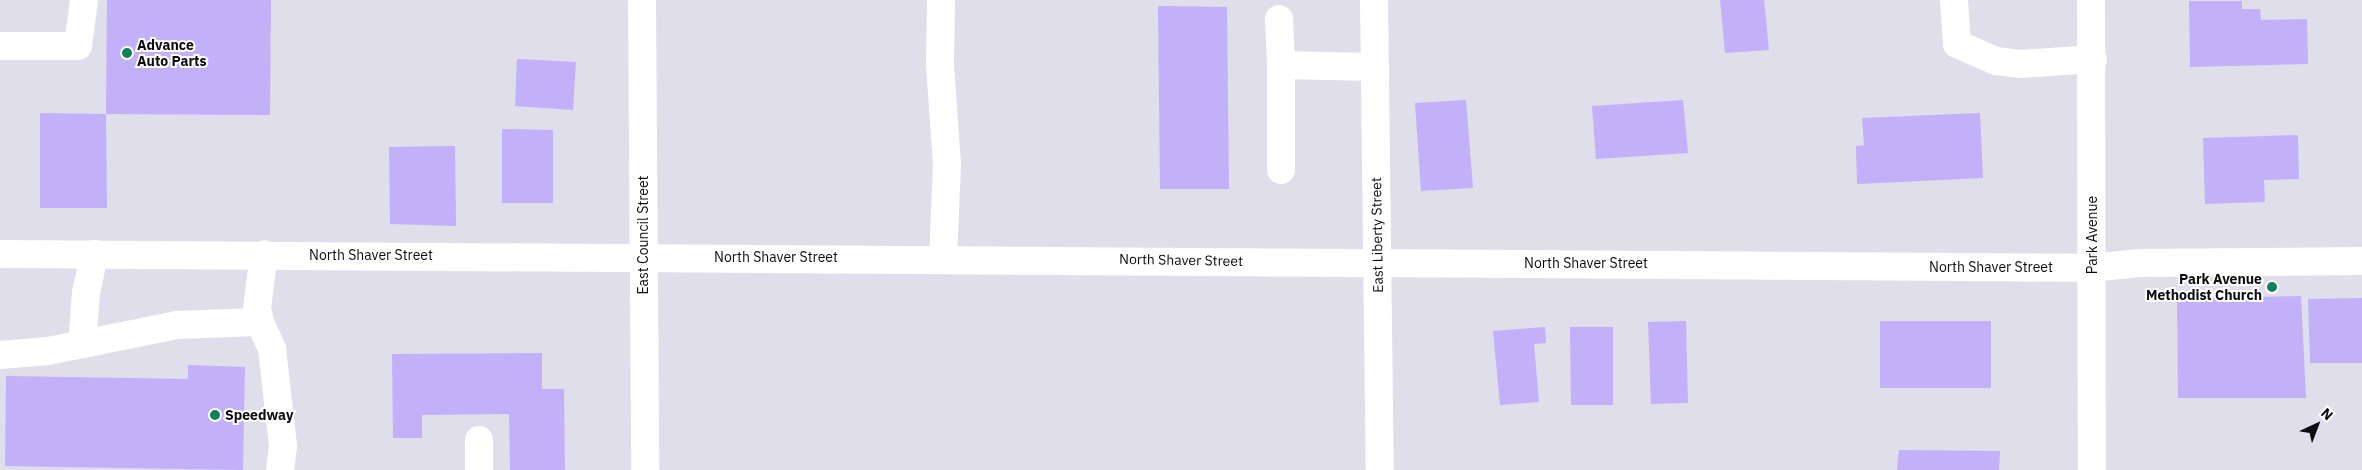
<!DOCTYPE html>
<style>
body{margin:0}
#map{position:relative;width:2362px;height:470px;overflow:hidden;background:#dfdeea;font-family:"IBM Plex Sans",sans-serif}
div>[style]{position:absolute}
.building>*{inset:0;background:#c2b0f8}
.minor>*{height:28px;margin:-14px;padding:0 14px;transform-origin:14px;border-radius:14px;background:#fff}
.dots>*{width:14px;height:14px;translate:-50% -50%;box-sizing:border-box;border:2px solid #fff;border-radius:50%}
span{translate:-50% -50%;white-space:nowrap;text-align:center;line-height:1.15;-webkit-text-stroke:4px #fff;paint-order:stroke}
.poi-label{font-size:14px;color:#0c0b0f;font-weight:700}
.left{translate:0 -50%;text-align:left}
.right{translate:-100% -50%;text-align:right}
.street-label{font-size:14px;color:#0c0b0f}
.north{position:absolute;left:2292px;top:400px;width:50px;height:50px;-webkit-text-stroke:4px #fff;paint-order:stroke;rotate:43deg;font-size:14px;font-weight:700;line-height:20px;text-align:center;color:#0c0b0f}
.north::after{content:'';display:block;margin:auto;width:18px;height:22px;background:#0c0b0f;clip-path:polygon(50% 0,100% 100%,50% 72%,0 100%)}
</style>
<div id="map">
<div class="building">
<div style="clip-path:polygon(107px 0,271px 0,270px 115px,106px 114px)"></div>
<div style="clip-path:polygon(1720px 0,1764px 0,1769px 50px,1725px 53px)"></div>
<div style="clip-path:polygon(2189px 1px,2242px 1px,2242px 9px,2260px 9px,2261px 20px,2307px 19px,2308px 64px,2190px 67px)"></div>
<div style="clip-path:polygon(1158px 6px,1227px 7px,1229px 189px,1160px 189px)"></div>
<div style="clip-path:polygon(517px 59px,576px 62px,573px 110px,515px 106px)"></div>
<div style="clip-path:polygon(1466px 100px,1473px 188px,1421px 191px,1415px 103px)"></div>
<div style="clip-path:polygon(1683px 100px,1688px 153px,1596px 159px,1592px 106px)"></div>
<div style="clip-path:polygon(40px 113px,106px 114px,107px 208px,40px 208px)"></div>
<div style="clip-path:polygon(1980px 113px,1983px 178px,1857px 184px,1856px 146px,1864px 145px,1862px 118px)"></div>
<div style="clip-path:polygon(502px 129px,553px 130px,553px 203px,502px 203px)"></div>
<div style="clip-path:polygon(2298px 135px,2299px 179px,2264px 180px,2265px 202px,2205px 204px,2203px 138px)"></div>
<div style="clip-path:polygon(455px 146px,456px 226px,390px 224px,389px 147px)"></div>
<div style="clip-path:polygon(2301px 296px,2306px 398px,2178px 398px,2177px 299px)"></div>
<div style="clip-path:polygon(2362px 298px,2362px 363px,2310px 363px,2308px 299px)"></div>
<div style="clip-path:polygon(1686px 321px,1688px 403px,1651px 404px,1648px 322px)"></div>
<div style="clip-path:polygon(1880px 321px,1991px 321px,1991px 388px,1880px 388px)"></div>
<div style="clip-path:polygon(1545px 327px,1546px 343px,1534px 344px,1539px 402px,1500px 405px,1493px 331px)"></div>
<div style="clip-path:polygon(1570px 327px,1613px 327px,1613px 405px,1571px 405px)"></div>
<div style="clip-path:polygon(542px 353px,542px 389px,564px 389px,565px 470px,510px 470px,509px 414px,422px 415px,422px 438px,393px 438px,392px 354px)"></div>
<div style="clip-path:polygon(188px 365px,245px 367px,243px 470px,5px 466px,6px 376px,188px 379px)"></div>
<div style="clip-path:polygon(1899px 450px,2000px 451px,1999px 470px,1897px 470px)"></div>
</div>
<div class="minor">
<div style="left:642px;top:0;width:470px;rotate:89.6deg"></div>
<div style="left:941px;top:0;width:65px;rotate:90.9deg"></div>
<div style="left:940px;top:65px;width:99px;rotate:86deg"></div>
<div style="left:947px;top:164px;width:94px;rotate:92.4deg"></div>
<div style="left:1374px;top:0;width:470px;rotate:89.3deg"></div>
<div style="left:1954px;top:0;width:44px;rotate:86.1deg"></div>
<div style="left:1957px;top:44px;width:43px;rotate:23.6deg"></div>
<div style="left:1996px;top:61px;width:24px;rotate:7deg"></div>
<div style="left:2020px;top:64px;width:73px;rotate:-3.9deg"></div>
<div style="left:2091px;top:0;width:470px;rotate:89.9deg"></div>
<div style="left:1279px;top:19px;width:46px;rotate:87.5deg"></div>
<div style="left:1281px;top:65px;width:94px;rotate:1.2deg"></div>
<div style="left:0;top:46px;width:78px"></div>
<div style="left:78px;top:46px;width:46px;rotate:-82.6deg"></div>
<div style="left:1281px;top:65px;width:105px;rotate:90deg"></div>
<div style="left:0;top:254px;width:2092px;rotate:0.38deg"></div>
<div style="left:2092px;top:268px;width:47px;rotate:-6.1deg"></div>
<div style="left:2139px;top:263px;width:223px;rotate:-0.5deg"></div>
<div style="left:260px;top:322px;width:30px;rotate:66deg"></div>
<div style="left:272px;top:349px;width:98px;rotate:83.5deg"></div>
<div style="left:283px;top:446px;width:24px;rotate:97deg"></div>
<div style="left:82px;top:344px;width:51px;rotate:-85.5deg"></div>
<div style="left:86px;top:293px;width:40px;rotate:-78deg"></div>
<div style="left:0;top:355px;width:48px;rotate:-4.8deg"></div>
<div style="left:48px;top:351px;width:132px;rotate:-11.4deg"></div>
<div style="left:177px;top:325px;width:83px;rotate:-2.1deg"></div>
<div style="left:260px;top:322px;width:14px;rotate:-102deg"></div>
<div style="left:257px;top:308px;width:54px;rotate:-82.6deg"></div>
<div style="left:479px;top:470px;width:30px;rotate:-90deg"></div>
</div>
<div class="dots">
<div style="left:127px;top:53px;background:#0f815f"></div>
<div style="left:2272px;top:287px;background:#0f815f"></div>
<div style="left:215px;top:415px;background:#0f815f"></div>
</div>
<div class="poi-label">
<span class="left" style="left:137px;top:53px">Advance<br>Auto Parts</span>
<span class="right" style="left:2262px;top:287px">Park Avenue<br>Methodist Church</span>
<span class="left" style="left:225px;top:415px">Speedway</span>
</div>
<div class="street-label">
<span style="left:643px;top:235px;rotate:-90deg">East Council Street</span>
<span style="left:1377px;top:235px;rotate:-91deg">East Liberty Street</span>
<span style="left:2092px;top:235px;rotate:-90deg">Park Avenue</span>
<span style="left:371px;top:255px">North Shaver Street</span>
<span style="left:776px;top:257px">North Shaver Street</span>
<span style="left:1181px;top:260px;rotate:1deg">North Shaver Street</span>
<span style="left:1586px;top:263px">North Shaver Street</span>
<span style="left:1991px;top:267px">North Shaver Street</span>
</div>
<div class="north">N</div>
</div>
